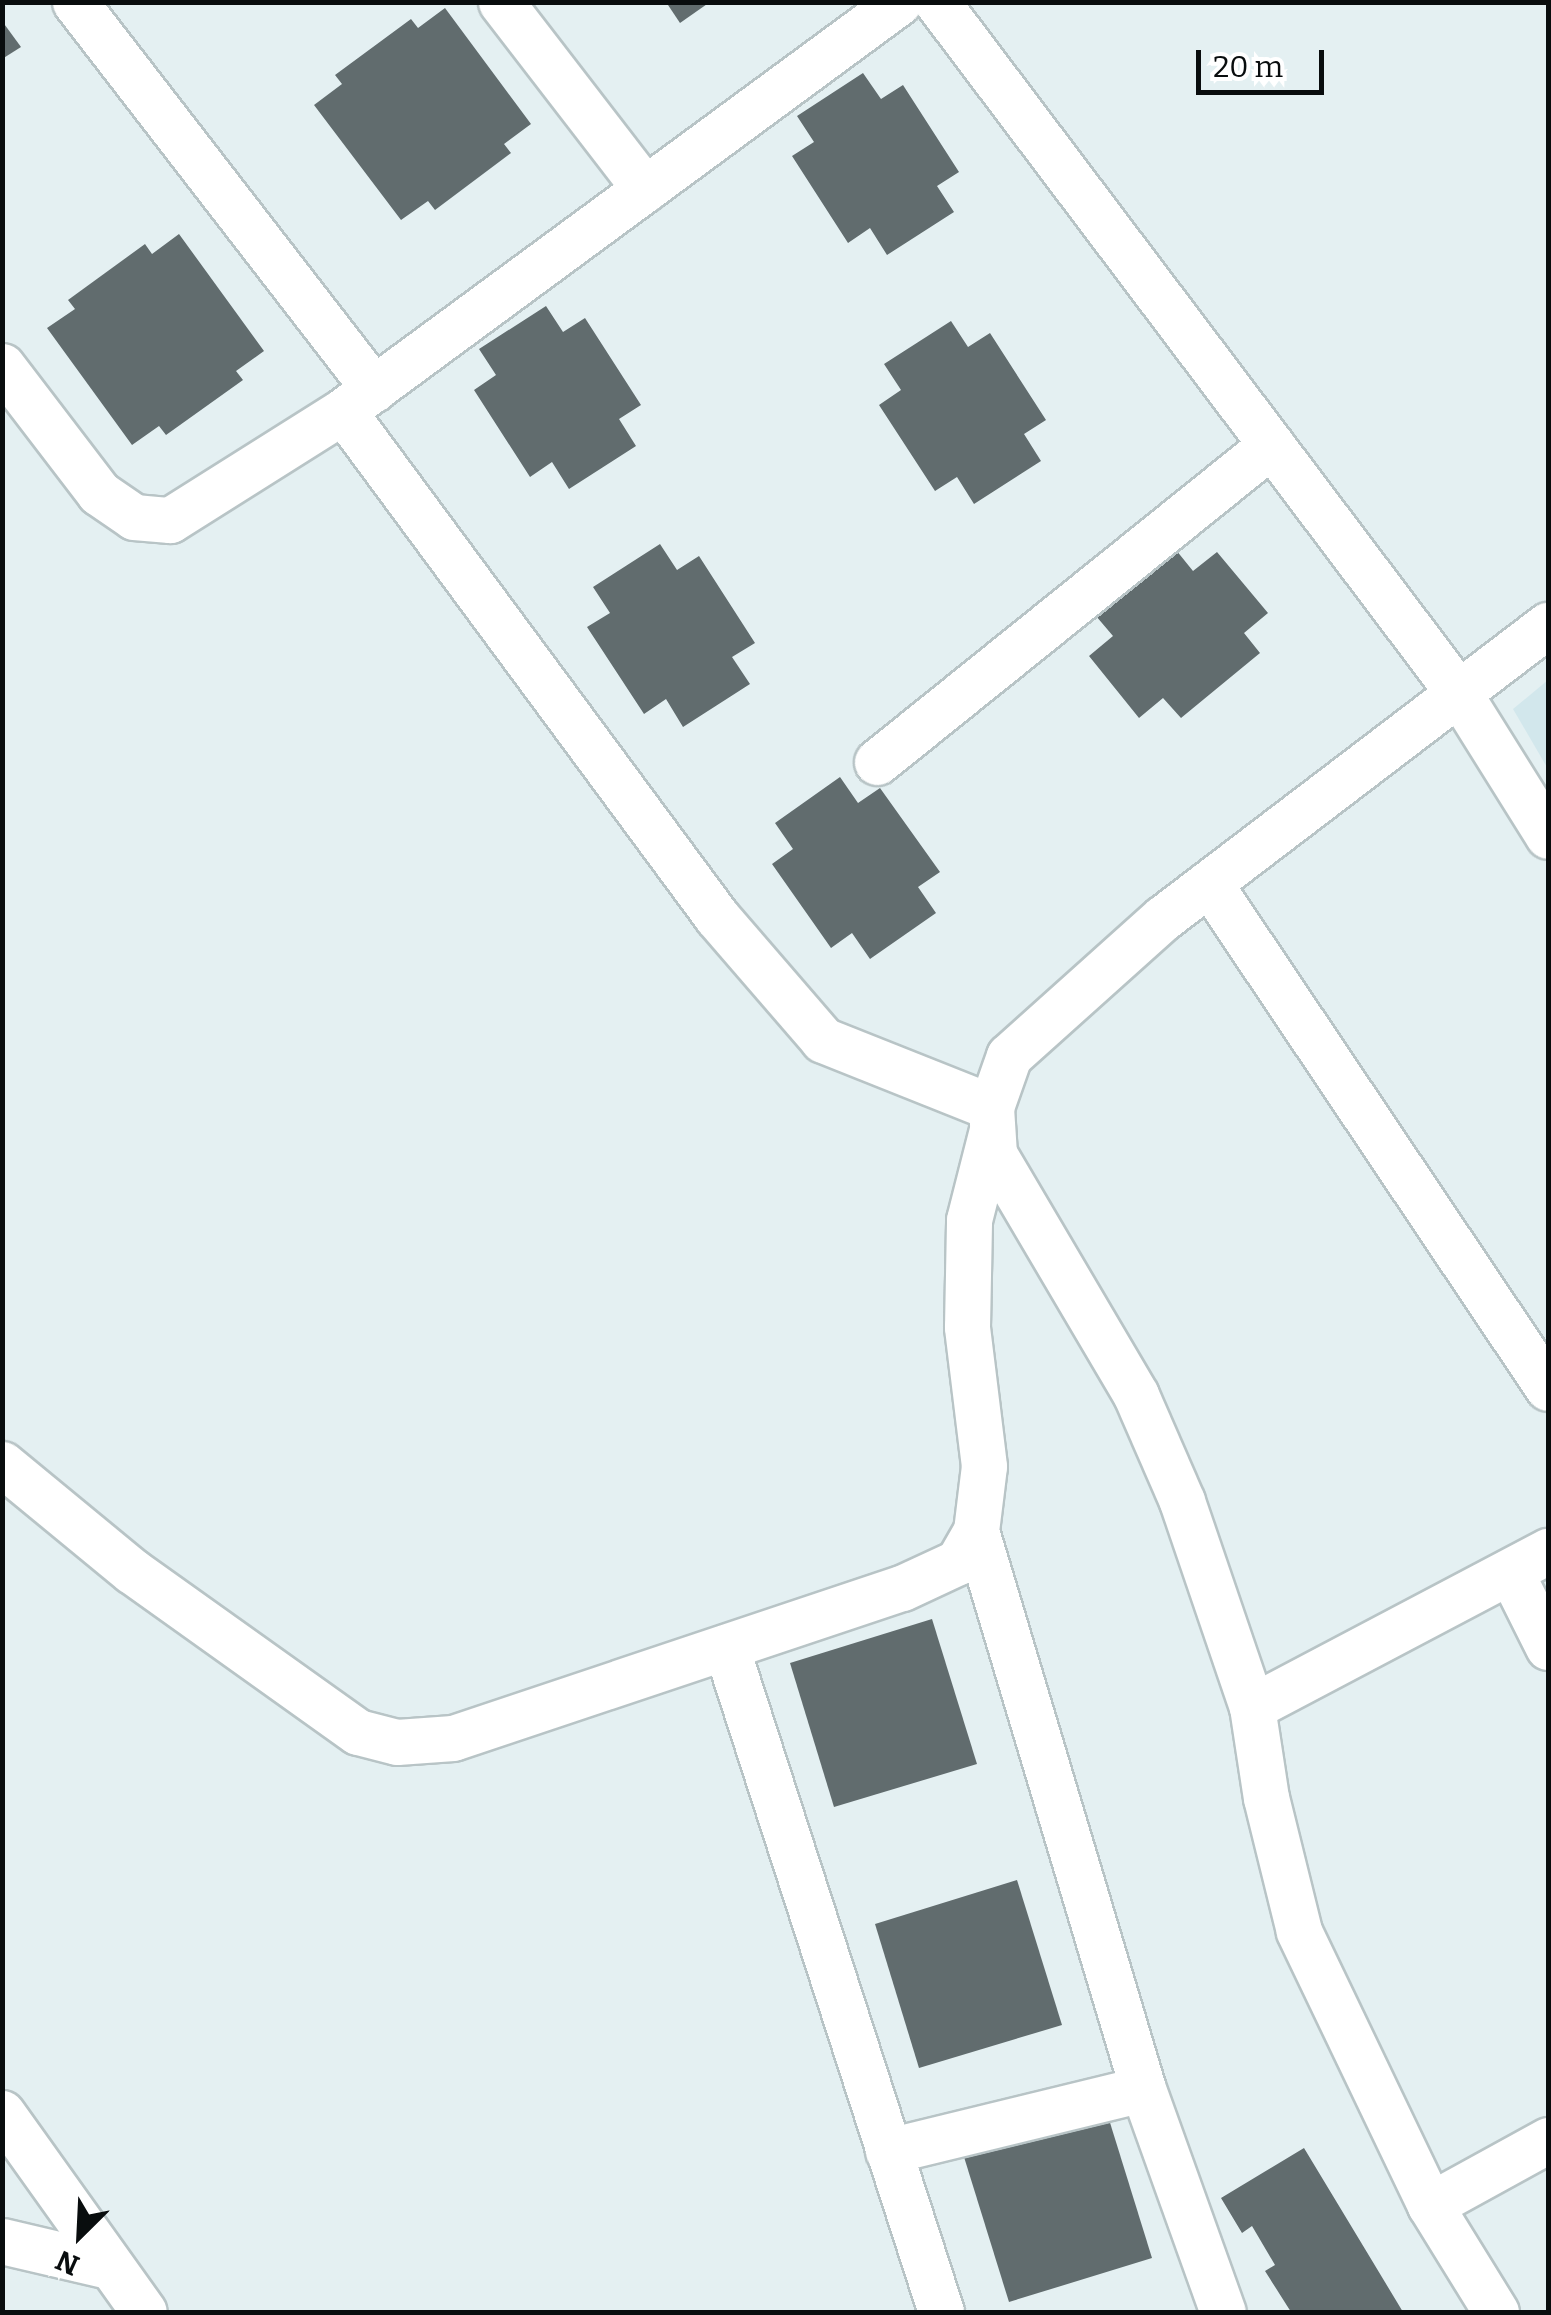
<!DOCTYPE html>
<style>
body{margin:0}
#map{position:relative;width:1551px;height:2315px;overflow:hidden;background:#e4f0f2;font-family:Bitter,serif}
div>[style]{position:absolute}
.built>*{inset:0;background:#d2e7ec}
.building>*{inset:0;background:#616c6e}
.roads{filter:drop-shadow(2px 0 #b8c4c6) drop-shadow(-2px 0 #b8c4c6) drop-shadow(0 2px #b8c4c6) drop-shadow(0 -2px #b8c4c6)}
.street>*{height:45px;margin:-22.5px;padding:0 22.5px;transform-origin:22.5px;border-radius:22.5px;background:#fff}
span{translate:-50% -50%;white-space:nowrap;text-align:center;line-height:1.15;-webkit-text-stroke:8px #fff;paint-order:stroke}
.frame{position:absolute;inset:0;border:5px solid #090d0e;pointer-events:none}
.north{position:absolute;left:30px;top:2185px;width:100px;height:100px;-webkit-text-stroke:8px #fff;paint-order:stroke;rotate:204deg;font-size:28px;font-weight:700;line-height:40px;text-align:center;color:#090d0e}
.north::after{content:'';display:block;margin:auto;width:35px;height:45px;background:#090d0e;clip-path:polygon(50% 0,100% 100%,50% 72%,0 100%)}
.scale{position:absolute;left:1196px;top:50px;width:128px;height:45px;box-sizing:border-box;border:5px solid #090d0e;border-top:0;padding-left:12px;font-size:30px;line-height:35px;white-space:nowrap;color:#090d0e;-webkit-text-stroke:8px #fff;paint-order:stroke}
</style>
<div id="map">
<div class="built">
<div style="clip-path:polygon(1548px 680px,1548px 769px,1513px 709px)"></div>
</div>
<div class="building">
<div style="clip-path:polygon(666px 2px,710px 2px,680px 23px)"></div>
<div style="clip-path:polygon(445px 8px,531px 124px,504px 144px,511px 153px,435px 210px,428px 201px,401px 220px,314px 105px,342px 84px,335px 75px,411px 19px,418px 28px)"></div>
<div style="clip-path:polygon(2px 21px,21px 47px,2px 59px)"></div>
<div style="clip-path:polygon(863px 73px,881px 99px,903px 85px,959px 172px,937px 186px,954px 212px,887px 255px,870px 228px,848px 243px,792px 156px,814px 142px,797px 116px)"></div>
<div style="clip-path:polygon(179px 234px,264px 351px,236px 371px,243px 380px,166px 435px,159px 426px,132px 445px,47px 328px,75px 309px,68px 300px,145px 244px,152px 254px)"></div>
<div style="clip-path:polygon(546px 306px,563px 332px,585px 318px,641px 405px,619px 419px,636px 446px,569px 489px,552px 462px,530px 477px,474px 390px,496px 375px,479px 349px)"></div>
<div style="clip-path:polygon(951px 321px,968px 347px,990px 333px,1046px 420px,1024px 434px,1041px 461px,974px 504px,957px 477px,935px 491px,879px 405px,901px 390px,884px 364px)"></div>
<div style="clip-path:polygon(660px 544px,677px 570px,699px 556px,755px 643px,732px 657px,750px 684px,683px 727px,666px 699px,644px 714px,587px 627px,610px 613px,593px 587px)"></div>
<div style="clip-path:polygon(1176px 550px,1193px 571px,1217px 552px,1268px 613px,1244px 633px,1260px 653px,1181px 718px,1163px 698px,1139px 718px,1089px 656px,1113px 636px,1096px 616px)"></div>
<div style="clip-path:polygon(840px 777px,858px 803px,880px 788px,940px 872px,918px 887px,936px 913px,870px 959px,852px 933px,831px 948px,772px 864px,793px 849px,775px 823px)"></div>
<div style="clip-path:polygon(932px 1619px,977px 1764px,834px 1807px,790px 1663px)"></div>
<div style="clip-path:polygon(1017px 1880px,1062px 2025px,919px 2068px,875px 1924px)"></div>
<div style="clip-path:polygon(1107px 2113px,1152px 2258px,1009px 2302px,964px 2157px)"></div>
<div style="clip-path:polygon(1304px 2148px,1365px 2249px,1403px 2312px,1291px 2312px,1265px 2271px,1275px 2265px,1252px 2226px,1242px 2233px,1221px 2198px)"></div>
</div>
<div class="roads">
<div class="street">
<div style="left:75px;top:2px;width:489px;rotate:52.3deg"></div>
<div style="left:501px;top:2px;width:236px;rotate:52.4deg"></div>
<div style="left:937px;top:2px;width:868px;rotate:52.96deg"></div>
<div style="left:1460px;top:695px;width:166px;rotate:58deg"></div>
<div style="left:2px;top:366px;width:160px;rotate:52.6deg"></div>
<div style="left:99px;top:493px;width:42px;rotate:34.4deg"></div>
<div style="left:134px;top:517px;width:36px;rotate:5deg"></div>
<div style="left:170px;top:520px;width:204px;rotate:-32.2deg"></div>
<div style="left:343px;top:411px;width:690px;rotate:-36.34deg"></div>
<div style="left:343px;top:411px;width:629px;rotate:53.53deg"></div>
<div style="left:717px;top:917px;width:162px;rotate:49.2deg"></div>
<div style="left:823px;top:1040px;width:181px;rotate:21.7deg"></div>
<div style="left:877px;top:762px;width:506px;rotate:-38.82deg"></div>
<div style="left:1209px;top:883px;width:608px;rotate:56.13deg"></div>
<div style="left:2px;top:1464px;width:168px;rotate:39.5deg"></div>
<div style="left:132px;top:1571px;width:277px;rotate:35.5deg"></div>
<div style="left:358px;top:1732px;width:40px;rotate:14.4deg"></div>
<div style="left:397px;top:1742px;width:56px;rotate:-4.1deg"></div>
<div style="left:453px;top:1738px;width:473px;rotate:-18.5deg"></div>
<div style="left:902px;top:1588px;width:62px;rotate:-24.9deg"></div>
<div style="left:958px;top:1562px;width:36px;rotate:-60deg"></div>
<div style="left:976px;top:1531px;width:65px;rotate:-83deg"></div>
<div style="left:984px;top:1466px;width:140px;rotate:-97deg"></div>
<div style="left:967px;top:1327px;width:107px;rotate:-88.9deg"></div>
<div style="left:969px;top:1220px;width:93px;rotate:-75.7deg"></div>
<div style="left:976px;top:1531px;width:582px;rotate:73.34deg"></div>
<div style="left:1143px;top:2089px;width:237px;rotate:70.3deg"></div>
<div style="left:1511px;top:1573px;width:83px;rotate:63.4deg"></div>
<div style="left:726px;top:1647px;width:699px;rotate:72.08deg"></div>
<div style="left:1252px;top:1707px;width:335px;rotate:-27.8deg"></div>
<div style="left:2px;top:2113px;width:244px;rotate:54.5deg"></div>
<div style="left:888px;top:2151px;width:262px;rotate:-13.7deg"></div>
<div style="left:1430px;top:2205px;width:135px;rotate:-28.8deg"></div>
<div style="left:2px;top:2241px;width:110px;rotate:13.2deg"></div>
<div style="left:1496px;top:2312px;width:126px;rotate:-121.7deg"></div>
<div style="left:1430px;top:2205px;width:304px;rotate:-115.6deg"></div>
<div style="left:1299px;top:1931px;width:137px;rotate:-103.9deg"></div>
<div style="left:1266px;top:1798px;width:92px;rotate:-98.7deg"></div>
<div style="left:1252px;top:1707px;width:218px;rotate:-108.8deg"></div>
<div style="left:1182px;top:1501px;width:116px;rotate:-113.5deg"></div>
<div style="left:1136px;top:1395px;width:280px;rotate:-120.5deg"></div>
<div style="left:994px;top:1154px;width:47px;rotate:-93.7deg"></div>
<div style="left:991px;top:1107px;width:54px;rotate:-70.6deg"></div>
<div style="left:1009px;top:1056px;width:207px;rotate:-41.9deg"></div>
<div style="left:1163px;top:918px;width:484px;rotate:-37.3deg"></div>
</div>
</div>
<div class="frame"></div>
<div class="north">N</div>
<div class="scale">20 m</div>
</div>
